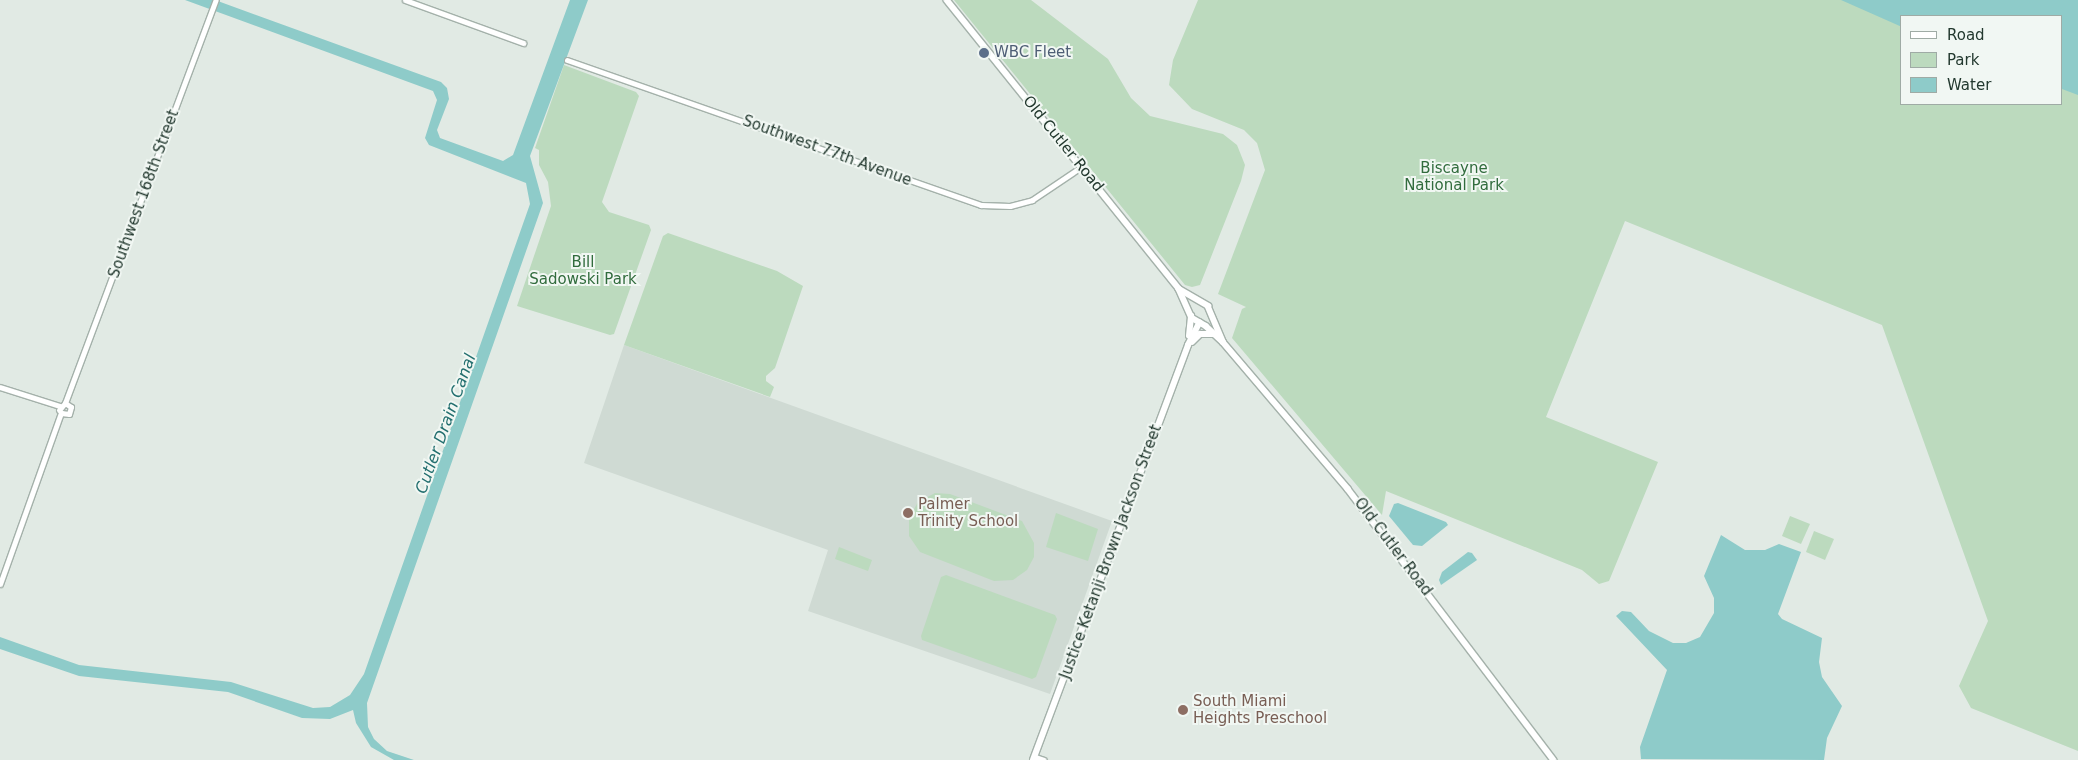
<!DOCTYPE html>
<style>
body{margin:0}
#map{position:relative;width:2078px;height:760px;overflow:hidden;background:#e1eae4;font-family:"DejaVu Sans",sans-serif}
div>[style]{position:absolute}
.built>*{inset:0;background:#cfdad3}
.green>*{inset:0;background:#bcdabe}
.water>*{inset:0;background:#8ecbc9}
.roads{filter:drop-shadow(1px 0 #a4b1aa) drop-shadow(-1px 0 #a4b1aa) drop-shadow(0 1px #a4b1aa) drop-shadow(0 -1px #a4b1aa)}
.tertiary>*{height:5px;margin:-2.5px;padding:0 2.5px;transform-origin:2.5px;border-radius:2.5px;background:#fff}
.secondary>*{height:5.5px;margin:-2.75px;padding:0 2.75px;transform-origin:2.75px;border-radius:2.75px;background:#fff}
.dots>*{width:14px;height:14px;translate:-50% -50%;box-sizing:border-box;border:2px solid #f1f7f3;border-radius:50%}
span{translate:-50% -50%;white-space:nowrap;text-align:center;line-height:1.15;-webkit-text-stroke:4px #f1f7f3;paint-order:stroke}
.service-label{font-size:15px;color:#4e5e75}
.left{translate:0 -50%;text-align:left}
.street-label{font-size:15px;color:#23392f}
.park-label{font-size:15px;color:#316c3d}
.education-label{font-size:15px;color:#785e54}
.water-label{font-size:16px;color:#236f6f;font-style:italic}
.legend{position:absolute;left:1900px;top:15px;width:162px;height:90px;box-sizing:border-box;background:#f1f7f3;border:1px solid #9faba5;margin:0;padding:6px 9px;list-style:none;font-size:15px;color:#23392f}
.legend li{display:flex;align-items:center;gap:10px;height:25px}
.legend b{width:25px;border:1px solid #9faba5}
</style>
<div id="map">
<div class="built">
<div style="clip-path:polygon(624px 345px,1112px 521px,1050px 694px,808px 611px,828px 550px,584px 463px)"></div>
</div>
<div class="green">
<div style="clip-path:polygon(954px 0,1031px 0,1108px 59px,1131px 98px,1150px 116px,1223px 134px,1237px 145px,1245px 165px,1241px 181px,1200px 285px,1192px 287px,1185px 285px)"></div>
<div style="clip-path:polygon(evenodd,1198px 0,2078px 0,2078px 751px,1971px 708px,1959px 686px,1988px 621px,1882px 325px,1625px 221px,1546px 417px,1658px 462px,1609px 581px,1599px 584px,1582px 570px,1386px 491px,1382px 515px,1232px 338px,1242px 309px,1246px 307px,1218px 294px,1265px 170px,1257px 143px,1244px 130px,1192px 109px,1169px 85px,1173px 60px,1198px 0,1902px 16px,2062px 16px,2062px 104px,1902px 104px,1902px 16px)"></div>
<div style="clip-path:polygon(564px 65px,636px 92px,639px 96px,602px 202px,609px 212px,649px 225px,651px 230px,614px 334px,610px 335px,517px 306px,551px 206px,548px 182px,539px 165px,539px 150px,535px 148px)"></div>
<div style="clip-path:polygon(668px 233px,777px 271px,803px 286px,775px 368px,766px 376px,766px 381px,774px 387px,770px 397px,624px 345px,663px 236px)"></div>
<div style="clip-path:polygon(935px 493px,950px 494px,1022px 521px,1034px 543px,1034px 557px,1027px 570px,1013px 580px,994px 581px,920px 552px,909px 536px,909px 518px,918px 502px)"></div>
<div style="clip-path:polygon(1056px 513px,1098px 529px,1088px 561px,1046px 547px)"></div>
<div style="clip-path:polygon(1790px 516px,1810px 524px,1801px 544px,1782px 536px)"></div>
<div style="clip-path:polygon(1814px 531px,1834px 539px,1825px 560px,1806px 552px)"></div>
<div style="clip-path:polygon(839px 547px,872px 560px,868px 571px,835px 559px)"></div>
<div style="clip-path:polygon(946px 575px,1055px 615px,1057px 619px,1036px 677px,1032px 679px,922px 640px,921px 636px,941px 577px)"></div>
</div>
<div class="water">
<div style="clip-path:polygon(185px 0,215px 0,441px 82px,447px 88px,449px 99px,437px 130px,440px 138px,503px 161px,513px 155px,570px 0,588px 0,530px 156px,543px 203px,367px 703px,368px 727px,374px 739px,387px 751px,414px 760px,394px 760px,371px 747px,356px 723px,353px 710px,330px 719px,302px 718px,228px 692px,79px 676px,0 649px,0 637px,79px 665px,231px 682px,313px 708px,330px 707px,350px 695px,364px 674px,530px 204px,526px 183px,429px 145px,425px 138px,437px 100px,433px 91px)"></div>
<div style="clip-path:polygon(1841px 0,2078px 0,2078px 95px,2062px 89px,2062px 16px,1902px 16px,1902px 27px)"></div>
<div style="clip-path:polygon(1398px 503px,1446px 522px,1448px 525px,1422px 546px,1413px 545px,1389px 516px,1394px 504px)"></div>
<div style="clip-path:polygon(1721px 535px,1745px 550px,1765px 550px,1779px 544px,1801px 552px,1778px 614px,1782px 619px,1822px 638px,1819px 662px,1822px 677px,1842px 706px,1827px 738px,1824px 760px,1641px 759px,1640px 747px,1667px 670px,1616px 616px,1622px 611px,1631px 612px,1649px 631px,1673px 643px,1686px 643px,1700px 637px,1714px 613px,1714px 598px,1704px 576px)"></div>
<div style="clip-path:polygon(1468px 552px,1472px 553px,1477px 560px,1441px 585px,1439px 580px,1442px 572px)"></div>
</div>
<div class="roads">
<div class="tertiary">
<div style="left:405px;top:0;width:126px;rotate:20deg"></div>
<div style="left:567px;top:60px;width:439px;rotate:19.3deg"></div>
<div style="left:981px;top:205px;width:29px;rotate:2deg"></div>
<div style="left:1010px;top:206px;width:23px;rotate:-15deg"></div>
<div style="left:1032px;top:200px;width:59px;rotate:-34deg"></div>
<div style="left:0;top:387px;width:63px;rotate:17.6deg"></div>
<div style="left:65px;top:403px;width:430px;rotate:-69.5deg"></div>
<div style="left:59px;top:410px;width:9px;rotate:-49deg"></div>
<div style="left:65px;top:403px;width:7px;rotate:34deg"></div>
<div style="left:71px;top:407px;width:7px;rotate:106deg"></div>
<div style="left:69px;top:414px;width:8px;rotate:-173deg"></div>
<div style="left:0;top:584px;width:182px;rotate:-70.4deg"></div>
<div style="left:1035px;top:757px;width:9px;rotate:18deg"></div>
</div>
<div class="secondary">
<div style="left:947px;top:0;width:371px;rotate:51.2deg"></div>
<div style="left:1179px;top:289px;width:32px;rotate:66deg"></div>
<div style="left:1192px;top:318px;width:16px;rotate:30deg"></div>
<div style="left:1206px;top:326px;width:23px;rotate:43deg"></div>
<div style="left:1223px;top:342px;width:193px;rotate:49.6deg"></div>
<div style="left:1348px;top:489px;width:340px;rotate:52.8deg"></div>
<div style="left:1179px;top:289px;width:34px;rotate:30deg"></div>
<div style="left:1208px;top:306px;width:39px;rotate:67deg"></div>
<div style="left:1189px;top:336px;width:20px;rotate:-84deg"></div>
<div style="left:1192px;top:342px;width:11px;rotate:-45deg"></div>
<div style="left:1200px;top:334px;width:13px"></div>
<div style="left:1033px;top:760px;width:443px;rotate:-69.5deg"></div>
<div style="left:1188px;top:345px;width:25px;rotate:-63deg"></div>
</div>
</div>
<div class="dots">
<div style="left:984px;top:53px;background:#5c6f8a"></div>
<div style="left:908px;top:513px;background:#8d6e63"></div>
<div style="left:1183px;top:710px;background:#8d6e63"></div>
</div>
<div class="service-label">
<span class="left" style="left:994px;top:53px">WBC Fleet</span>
</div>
<div class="street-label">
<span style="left:1063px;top:144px;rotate:51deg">Old Cutler Road</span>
<span style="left:827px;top:151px;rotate:20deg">Southwest 77th Avenue</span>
<span style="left:144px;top:194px;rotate:-70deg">Southwest 168th Street</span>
<span style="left:1393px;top:547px;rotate:53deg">Old Cutler Road</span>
<span style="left:1111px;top:552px;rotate:-70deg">Justice Ketanji Brown Jackson Street</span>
</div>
<div class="park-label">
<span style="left:1454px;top:177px">Biscayne<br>National Park</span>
<span style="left:583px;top:271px">Bill<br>Sadowski Park</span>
</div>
<div class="education-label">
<span class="left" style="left:918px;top:513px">Palmer<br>Trinity School</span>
<span class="left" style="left:1193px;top:710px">South Miami<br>Heights Preschool</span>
</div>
<div class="water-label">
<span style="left:446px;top:424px;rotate:-70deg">Cutler Drain Canal</span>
</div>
<ul class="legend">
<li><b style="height:6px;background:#fff"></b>Road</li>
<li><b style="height:14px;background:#bcdabe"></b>Park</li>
<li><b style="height:14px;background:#8ecbc9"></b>Water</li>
</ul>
</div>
